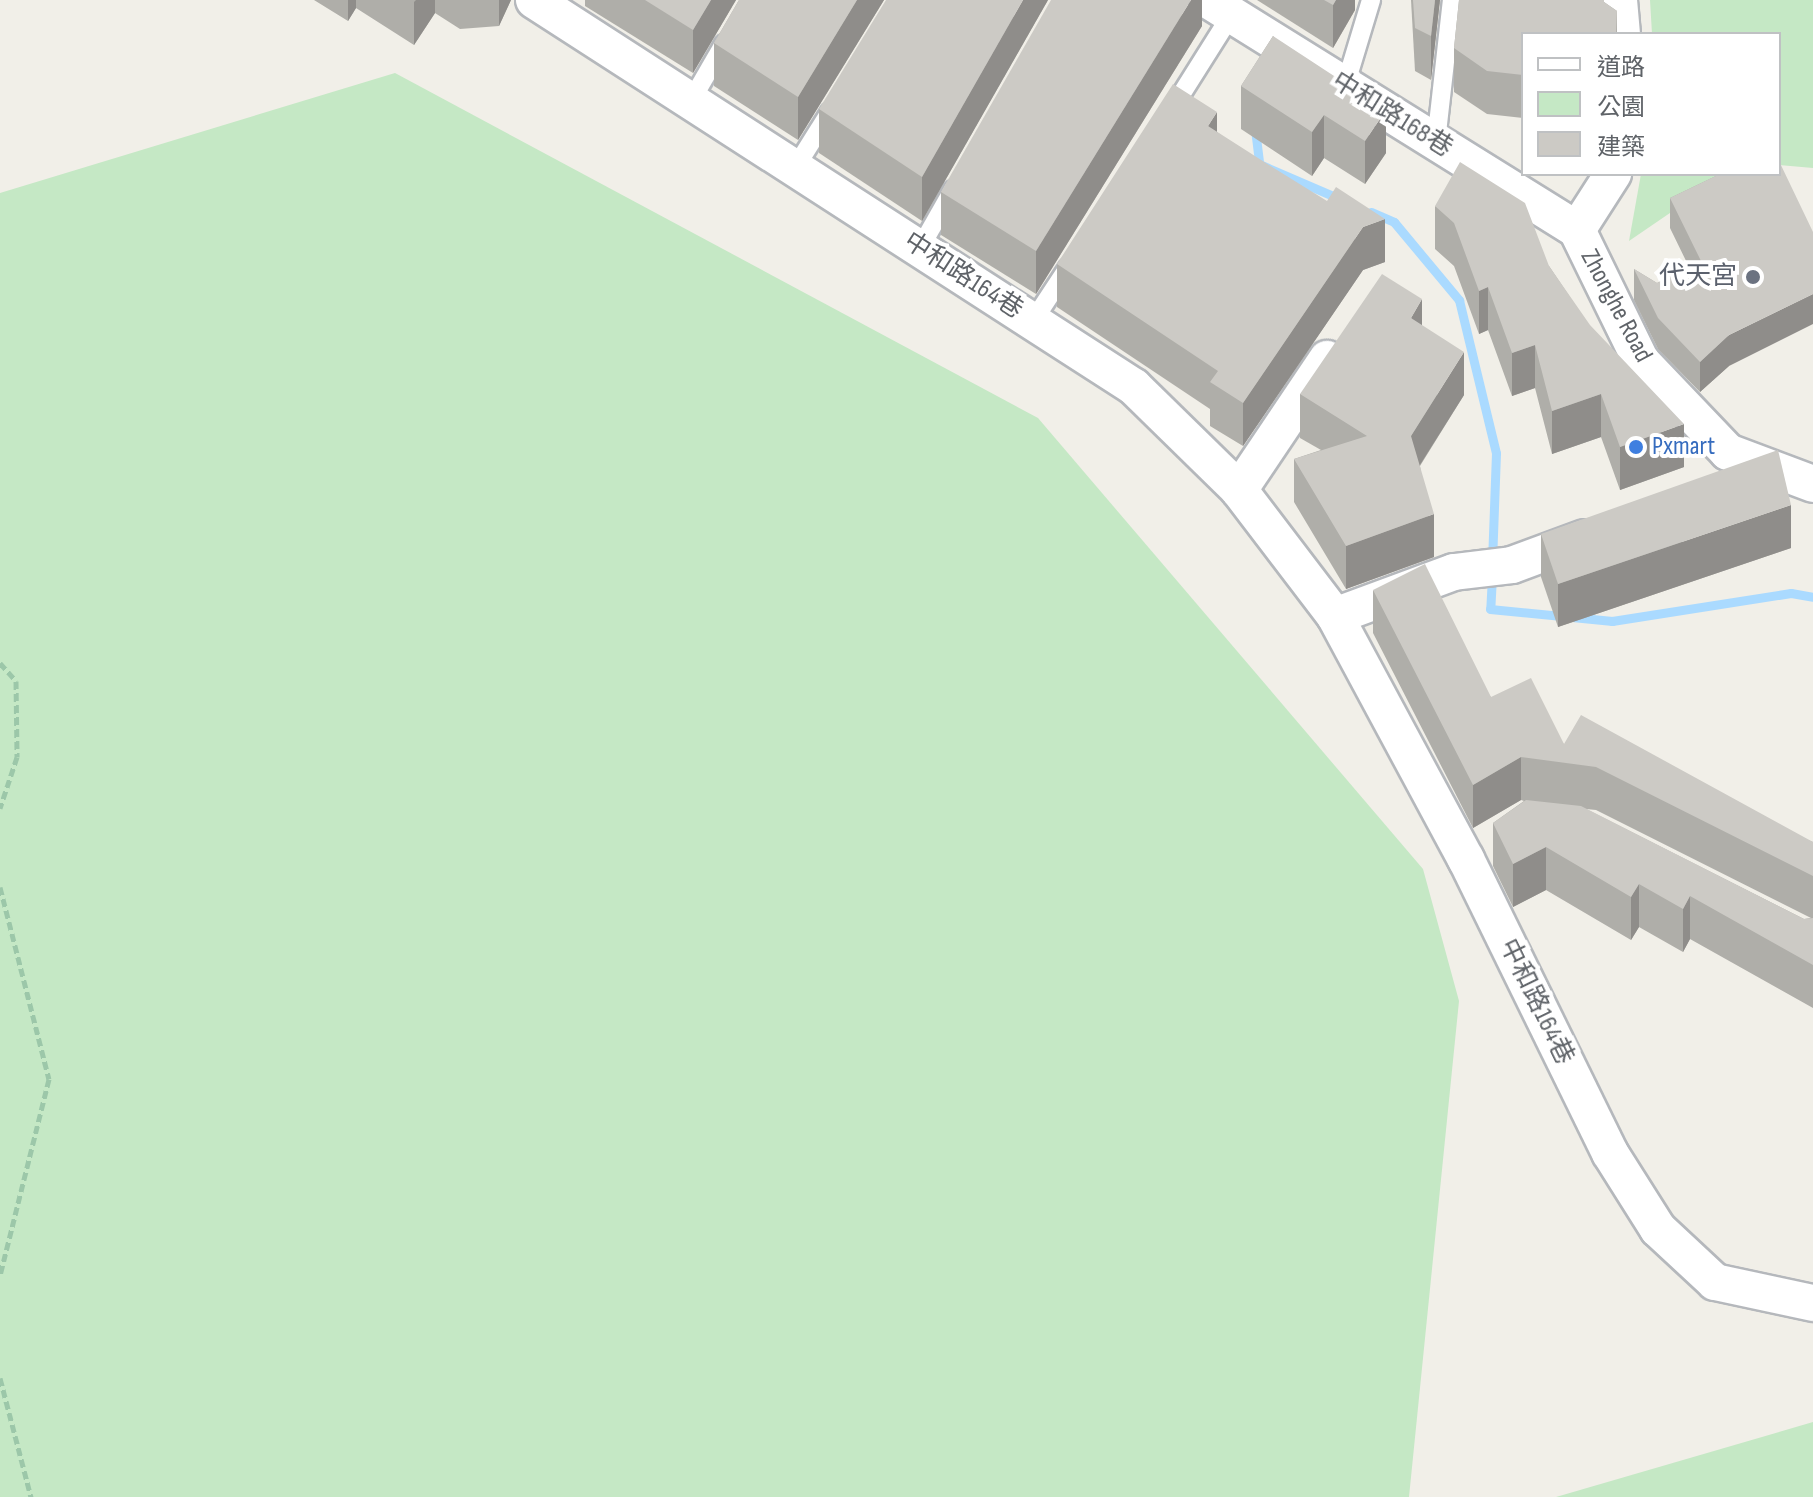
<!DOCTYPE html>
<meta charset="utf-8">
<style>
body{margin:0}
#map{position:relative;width:1813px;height:1497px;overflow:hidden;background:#f1efe8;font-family:"Sofia Sans Condensed","Noto Sans TC",sans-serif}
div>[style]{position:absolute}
.green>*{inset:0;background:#c5e8c5}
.stream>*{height:9px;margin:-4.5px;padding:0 4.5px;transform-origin:4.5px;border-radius:4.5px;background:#aadaff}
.path>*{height:5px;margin-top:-2.5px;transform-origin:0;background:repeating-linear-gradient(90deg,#9cc7a9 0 8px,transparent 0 12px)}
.roads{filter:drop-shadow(2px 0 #b5b8bc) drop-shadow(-2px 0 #b5b8bc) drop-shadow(0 2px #b5b8bc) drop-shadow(0 -2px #b5b8bc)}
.service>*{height:18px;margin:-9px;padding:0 9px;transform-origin:9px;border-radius:9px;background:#fff}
.minor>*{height:36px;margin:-18px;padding:0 18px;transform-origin:18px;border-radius:18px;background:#fff}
.wall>*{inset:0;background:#afaea9}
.shaded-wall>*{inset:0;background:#8f8d8a}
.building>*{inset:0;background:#cccac5}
.dots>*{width:22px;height:22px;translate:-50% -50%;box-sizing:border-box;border:4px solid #fff;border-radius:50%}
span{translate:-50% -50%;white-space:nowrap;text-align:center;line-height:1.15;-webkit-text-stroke:8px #fff;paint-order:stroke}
.street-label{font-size:26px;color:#5f6368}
.worship-label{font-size:26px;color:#5b616d}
.right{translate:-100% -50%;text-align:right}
.shop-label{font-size:26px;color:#366cbe}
.left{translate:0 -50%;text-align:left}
.legend{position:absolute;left:1521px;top:32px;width:260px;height:144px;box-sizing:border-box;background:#fff;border:2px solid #bfc1c3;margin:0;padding:10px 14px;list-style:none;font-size:24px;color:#5f6368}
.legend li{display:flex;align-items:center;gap:16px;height:40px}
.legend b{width:40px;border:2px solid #bfc1c3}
</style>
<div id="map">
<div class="green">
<div style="clip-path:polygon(1650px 0,1813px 0,1813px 168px,1779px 165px,1779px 34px,1652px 34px)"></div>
<div style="clip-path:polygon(395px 73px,1038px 418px,1423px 869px,1459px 1001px,1409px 1497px,0 1497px,0 193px)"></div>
<div style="clip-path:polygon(1641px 174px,1727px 174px,1629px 241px)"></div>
<div style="clip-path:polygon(1813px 1422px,1813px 1497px,1556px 1497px)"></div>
</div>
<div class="stream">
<div style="left:1255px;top:129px;width:35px;rotate:83deg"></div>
<div style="left:1259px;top:164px;width:90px;rotate:23.4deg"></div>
<div style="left:1371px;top:212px;width:25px;rotate:23deg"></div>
<div style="left:1394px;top:222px;width:102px;rotate:50.2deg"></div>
<div style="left:1459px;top:300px;width:157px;rotate:76.4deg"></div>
<div style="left:1496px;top:453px;width:108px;rotate:92.1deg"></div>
<div style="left:1492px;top:576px;width:33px;rotate:93deg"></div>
<div style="left:1490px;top:609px;width:123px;rotate:5.6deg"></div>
<div style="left:1612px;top:621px;width:181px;rotate:-8.9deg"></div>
<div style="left:1791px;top:593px;width:22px;rotate:10deg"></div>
</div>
<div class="path">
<div style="left:0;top:663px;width:24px;rotate:48deg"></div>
<div style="left:16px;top:681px;width:76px;rotate:89.2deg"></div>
<div style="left:17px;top:757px;width:54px;rotate:108.4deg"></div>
<div style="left:0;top:887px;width:198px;rotate:75.7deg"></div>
<div style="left:49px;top:1079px;width:202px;rotate:104deg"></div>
<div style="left:0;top:1378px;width:123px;rotate:75.4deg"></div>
</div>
<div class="roads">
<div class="service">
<div style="left:1346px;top:83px;width:87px;rotate:-73.2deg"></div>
<div style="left:691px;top:101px;width:66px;rotate:-59.9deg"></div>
<div style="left:1172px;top:109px;width:118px;rotate:-57.8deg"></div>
<div style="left:1436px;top:142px;width:143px;rotate:-83.6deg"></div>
<div style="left:795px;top:168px;width:66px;rotate:-58deg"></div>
<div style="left:920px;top:248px;width:67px;rotate:-60.4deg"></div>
<div style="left:1033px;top:321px;width:64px;rotate:-56.6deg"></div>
</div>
<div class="minor">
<div style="left:534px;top:0;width:714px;rotate:32.82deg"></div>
<div style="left:1134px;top:387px;width:147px;rotate:44.4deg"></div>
<div style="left:1239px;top:490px;width:158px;rotate:52.7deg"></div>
<div style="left:1335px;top:616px;width:127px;rotate:-20.3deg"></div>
<div style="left:1454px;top:572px;width:58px;rotate:-6.9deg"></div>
<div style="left:1512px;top:565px;width:78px;rotate:-20.3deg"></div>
<div style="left:1208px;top:0;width:435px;rotate:31.9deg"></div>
<div style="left:1619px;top:0;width:34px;rotate:85deg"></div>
<div style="left:1577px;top:230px;width:146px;rotate:64deg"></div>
<div style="left:1641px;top:361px;width:126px;rotate:46.3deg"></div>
<div style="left:1728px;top:452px;width:91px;rotate:20.6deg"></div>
<div style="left:1577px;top:230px;width:67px;rotate:-57.3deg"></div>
<div style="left:1239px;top:490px;width:158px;rotate:-56.1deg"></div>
<div style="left:1335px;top:616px;width:276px;rotate:61.7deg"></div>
<div style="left:1466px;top:859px;width:327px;rotate:63.9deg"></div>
<div style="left:1610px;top:1153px;width:90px;rotate:57.7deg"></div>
<div style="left:1658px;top:1229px;width:78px;rotate:42.9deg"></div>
<div style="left:1715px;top:1282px;width:100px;rotate:12.1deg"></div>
</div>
</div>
<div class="wall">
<div style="clip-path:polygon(314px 0,511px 0,499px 26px,460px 29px,435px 13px,414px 45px,356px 8px,348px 21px)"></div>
<div style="clip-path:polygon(585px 0,736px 0,693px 73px,585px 6px)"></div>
<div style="clip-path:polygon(739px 0,884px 0,798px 140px,714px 86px,714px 43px)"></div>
<div style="clip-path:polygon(1048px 0,922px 221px,819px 153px,819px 109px)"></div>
<div style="clip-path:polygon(1202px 0,1202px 26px,1036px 294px,941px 235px,941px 192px)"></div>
<div style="clip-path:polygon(1257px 0,1355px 0,1355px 10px,1333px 48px)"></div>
<div style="clip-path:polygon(1411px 0,1440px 0,1431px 80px,1415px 71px)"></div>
<div style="clip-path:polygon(1459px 0,1604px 0,1604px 2px,1617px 11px,1617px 34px,1523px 34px,1523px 118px,1487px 114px,1454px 92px,1454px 48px)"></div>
<div style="clip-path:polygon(1273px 36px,1386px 153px,1365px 184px,1324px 158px,1312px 176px,1241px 129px,1241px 86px)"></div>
<div style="clip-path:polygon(1217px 132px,1385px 262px,1363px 270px,1243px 446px,1210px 426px,1210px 409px,1057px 307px,1057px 264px)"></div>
<div style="clip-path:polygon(1720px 174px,1729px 366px,1700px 392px,1658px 349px,1634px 300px,1634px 269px,1657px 283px,1689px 267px,1670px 228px,1670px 198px)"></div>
<div style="clip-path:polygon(1435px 206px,1549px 266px,1684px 467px,1620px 490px,1601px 437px,1552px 454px,1535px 388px,1512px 396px,1488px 330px,1479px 334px,1454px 266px,1435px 249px)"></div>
<div style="clip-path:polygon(1300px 394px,1464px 395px,1420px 466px,1434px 557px,1346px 589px,1294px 502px,1294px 459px,1321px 450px,1300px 438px)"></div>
<div style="clip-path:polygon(1541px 534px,1791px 548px,1558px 627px,1541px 577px)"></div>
<div style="clip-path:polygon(evenodd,1373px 590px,1491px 697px,1564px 744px,1813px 842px,1813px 1008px,1690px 939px,1683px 952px,1639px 927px,1631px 940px,1546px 890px,1513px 907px,1493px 866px,1493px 823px,1524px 801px,1521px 800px,1473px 828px,1373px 633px,1373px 590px,1586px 809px,1596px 810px,1811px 918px,1804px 919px,1586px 809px)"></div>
</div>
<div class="shaded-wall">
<div style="clip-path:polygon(348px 0,356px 0,356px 8px,348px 21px)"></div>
<div style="clip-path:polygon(416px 0,435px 0,435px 13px,414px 45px,414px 2px)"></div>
<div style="clip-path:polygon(499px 0,511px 0,499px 26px)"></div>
<div style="clip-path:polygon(711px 0,736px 0,693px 73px,693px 30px)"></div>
<div style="clip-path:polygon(857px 0,884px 0,798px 140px,798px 97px)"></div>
<div style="clip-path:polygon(1023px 0,1048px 0,922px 221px,922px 177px)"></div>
<div style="clip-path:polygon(1191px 0,1202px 0,1202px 26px,1036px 294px,1036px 251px)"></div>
<div style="clip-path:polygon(1336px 0,1355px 0,1355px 10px,1333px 48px,1333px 5px)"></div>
<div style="clip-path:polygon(1435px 0,1440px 0,1431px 80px,1431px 36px)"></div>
<div style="clip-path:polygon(1386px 110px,1386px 153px,1365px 184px,1365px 141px)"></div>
<div style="clip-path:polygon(1217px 112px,1217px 155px,1208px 126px)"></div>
<div style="clip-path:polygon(1324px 115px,1324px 158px,1312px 176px,1312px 132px)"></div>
<div style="clip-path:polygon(1385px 219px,1385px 262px,1363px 270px,1243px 446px,1243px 403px,1363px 227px)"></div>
<div style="clip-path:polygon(1488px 287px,1488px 330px,1479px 334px,1479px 291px)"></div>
<div style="clip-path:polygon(1813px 294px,1813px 324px,1729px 366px,1700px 392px,1700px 362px,1729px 335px)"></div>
<div style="clip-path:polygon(1422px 299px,1422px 342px,1411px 318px)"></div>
<div style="clip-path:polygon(1535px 345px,1535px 388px,1512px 396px,1512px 353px)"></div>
<div style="clip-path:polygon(1464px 352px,1464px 395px,1411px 479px,1411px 436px)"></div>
<div style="clip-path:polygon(1601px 394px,1601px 437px,1552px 454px,1552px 411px)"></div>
<div style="clip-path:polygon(1684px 424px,1684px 467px,1620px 490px,1620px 447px)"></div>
<div style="clip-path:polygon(1791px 505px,1791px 548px,1558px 627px,1558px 584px)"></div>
<div style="clip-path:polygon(1434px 514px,1434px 557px,1346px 589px,1346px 546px)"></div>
<div style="clip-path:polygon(1521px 757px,1521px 800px,1473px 828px,1473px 785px)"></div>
<div style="clip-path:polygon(1546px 847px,1546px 890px,1513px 907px,1513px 864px)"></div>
<div style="clip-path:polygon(1639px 884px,1639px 927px,1631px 940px,1631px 897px)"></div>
<div style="clip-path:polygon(1690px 896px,1690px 939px,1683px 952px,1683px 909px)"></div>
</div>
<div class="building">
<div style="clip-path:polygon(645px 0,711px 0,693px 30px)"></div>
<div style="clip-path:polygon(739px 0,857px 0,798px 97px,714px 43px)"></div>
<div style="clip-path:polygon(886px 0,1023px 0,922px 177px,819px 109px)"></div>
<div style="clip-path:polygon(1051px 0,1191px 0,1036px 251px,941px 192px)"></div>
<div style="clip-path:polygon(1324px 0,1336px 0,1333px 5px)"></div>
<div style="clip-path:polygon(1413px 0,1435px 0,1431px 36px,1415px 28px)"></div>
<div style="clip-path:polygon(1459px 0,1604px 0,1604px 2px,1617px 11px,1616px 34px,1523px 34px,1523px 75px,1487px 71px,1454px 48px)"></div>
<div style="clip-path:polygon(1273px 36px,1386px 110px,1365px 141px,1324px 115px,1312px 132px,1241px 86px)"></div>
<div style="clip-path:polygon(1173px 84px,1217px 112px,1208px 126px,1269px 165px,1327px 201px,1336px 187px,1385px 219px,1363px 227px,1243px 403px,1210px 382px,1218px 371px,1057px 264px)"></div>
<div style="clip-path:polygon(1779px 161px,1813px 232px,1813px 294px,1729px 335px,1700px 362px,1658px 318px,1634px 269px,1657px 283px,1701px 261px,1670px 198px,1720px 174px,1779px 174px)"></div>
<div style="clip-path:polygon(1460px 162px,1525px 203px,1549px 266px,1590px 325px,1684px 424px,1620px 447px,1601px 394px,1552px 411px,1535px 345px,1512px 353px,1488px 287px,1479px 291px,1454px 223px,1435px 206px)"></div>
<div style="clip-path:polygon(1382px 274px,1422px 299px,1411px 318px,1464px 352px,1411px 436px,1434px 514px,1346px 546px,1294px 459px,1367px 436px,1300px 394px)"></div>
<div style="clip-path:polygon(1778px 450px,1791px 505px,1558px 584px,1541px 534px)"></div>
<div style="clip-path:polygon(1425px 564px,1491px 697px,1531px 678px,1564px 744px,1581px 715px,1813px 842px,1813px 876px,1596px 767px,1521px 757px,1473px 785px,1373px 590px)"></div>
<div style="clip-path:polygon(1526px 800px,1581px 806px,1804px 919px,1813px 918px,1813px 965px,1690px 896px,1683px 909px,1639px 884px,1631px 897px,1546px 847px,1513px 864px,1493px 823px)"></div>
</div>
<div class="dots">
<div style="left:1753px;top:277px;background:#6b7280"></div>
<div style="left:1636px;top:447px;background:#3f7fe0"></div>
</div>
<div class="street-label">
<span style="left:1392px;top:115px;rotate:32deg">中和路168巷</span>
<span style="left:963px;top:276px;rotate:33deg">中和路164巷</span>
<span style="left:1616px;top:306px;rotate:62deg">Zhonghe Road</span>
<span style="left:1536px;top:1002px;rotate:64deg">中和路164巷</span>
</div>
<div class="worship-label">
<span class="right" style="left:1737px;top:277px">代天宮</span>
</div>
<div class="shop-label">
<span class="left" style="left:1652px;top:447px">Pxmart</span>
</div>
<ul class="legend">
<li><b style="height:10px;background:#fff"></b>道路</li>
<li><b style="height:22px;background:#c5e8c5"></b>公園</li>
<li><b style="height:22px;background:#cccac5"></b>建築</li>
</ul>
</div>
